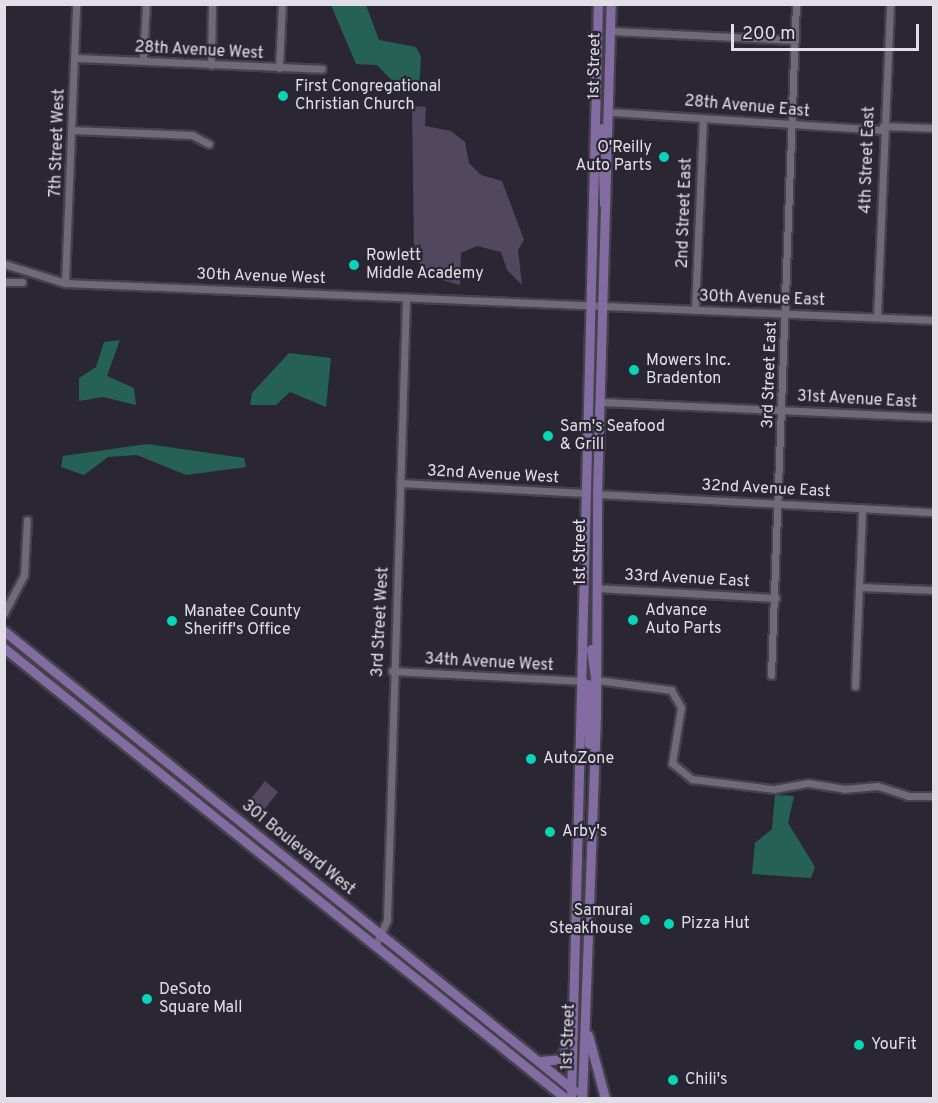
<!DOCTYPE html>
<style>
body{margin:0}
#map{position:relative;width:938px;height:1103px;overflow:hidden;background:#2b2633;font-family:Overpass,sans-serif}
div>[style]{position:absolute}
.green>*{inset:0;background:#51485f}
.water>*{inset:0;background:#256255}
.roads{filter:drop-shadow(2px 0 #44414b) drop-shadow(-2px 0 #44414b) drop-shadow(0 2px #44414b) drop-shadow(0 -2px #44414b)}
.minor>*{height:7px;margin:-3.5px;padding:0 3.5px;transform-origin:3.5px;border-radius:3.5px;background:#6f6a78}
.major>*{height:9px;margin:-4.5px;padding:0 4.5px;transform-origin:4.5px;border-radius:4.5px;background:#826ca1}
.dots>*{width:16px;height:16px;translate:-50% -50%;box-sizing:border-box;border:3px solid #2b2633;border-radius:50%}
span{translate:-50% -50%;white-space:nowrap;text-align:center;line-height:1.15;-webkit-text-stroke:4.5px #2b2633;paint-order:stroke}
.street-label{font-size:16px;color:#e1dee7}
.poi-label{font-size:16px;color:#e1dee7}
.left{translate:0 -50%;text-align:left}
.right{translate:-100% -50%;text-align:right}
.frame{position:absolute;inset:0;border:6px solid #e1dee7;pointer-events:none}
.scale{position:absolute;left:731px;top:24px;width:188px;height:27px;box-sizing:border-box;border:3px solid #e1dee7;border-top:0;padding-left:8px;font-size:18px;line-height:21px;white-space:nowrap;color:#e1dee7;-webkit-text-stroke:4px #2b2633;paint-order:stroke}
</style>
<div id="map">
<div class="green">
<div style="clip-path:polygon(412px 106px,426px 107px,425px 126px,451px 131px,465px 142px,469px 163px,481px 175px,502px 181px,524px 240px,518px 250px,522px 285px,507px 270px,501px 252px,477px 246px,461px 253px,460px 285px,425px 275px,414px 250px)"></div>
<div style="clip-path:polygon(265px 781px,278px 792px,259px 816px,246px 805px)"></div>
</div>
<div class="water">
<div style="clip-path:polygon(331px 5px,366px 5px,379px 40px,416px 47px,421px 56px,419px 92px,404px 93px,377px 65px,356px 64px)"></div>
<div style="clip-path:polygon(120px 340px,107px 376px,134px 388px,136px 405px,103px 397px,79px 401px,79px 378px,96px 367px,104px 342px)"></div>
<div style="clip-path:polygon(289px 353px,331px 358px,326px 407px,290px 392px,276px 405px,250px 405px,252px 393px)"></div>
<div style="clip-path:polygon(147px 444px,244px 458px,246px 467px,186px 475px,137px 455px,108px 457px,84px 475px,61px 467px,63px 456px)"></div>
<div style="clip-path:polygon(775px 795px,794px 796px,788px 823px,815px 867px,811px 878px,752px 874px,755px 843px,772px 829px)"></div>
</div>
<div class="roads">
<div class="minor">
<div style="left:611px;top:31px;width:184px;rotate:2.8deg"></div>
<div style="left:75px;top:58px;width:247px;rotate:2.5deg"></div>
<div style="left:143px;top:61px;width:57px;rotate:-87deg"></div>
<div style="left:211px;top:65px;width:61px;rotate:-89.1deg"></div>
<div style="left:279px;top:68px;width:64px;rotate:-87.3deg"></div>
<div style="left:610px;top:112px;width:273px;rotate:3.8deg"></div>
<div style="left:883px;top:126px;width:51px;rotate:2.2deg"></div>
<div style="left:72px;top:130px;width:120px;rotate:2.4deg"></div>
<div style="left:192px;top:135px;width:19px;rotate:28deg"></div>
<div style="left:4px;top:264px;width:64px;rotate:17.3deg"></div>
<div style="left:65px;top:283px;width:870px;rotate:2.44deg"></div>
<div style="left:4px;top:282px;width:18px"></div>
<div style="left:65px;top:283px;width:279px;rotate:-87.7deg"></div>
<div style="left:695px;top:310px;width:192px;rotate:-87.6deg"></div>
<div style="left:877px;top:317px;width:313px;rotate:-87.6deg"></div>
<div style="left:600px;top:402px;width:334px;rotate:2.6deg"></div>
<div style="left:400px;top:483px;width:184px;rotate:3.1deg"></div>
<div style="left:597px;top:494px;width:337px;rotate:3.1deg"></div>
<div style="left:859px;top:587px;width:75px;rotate:2.3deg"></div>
<div style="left:596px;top:588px;width:180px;rotate:3.2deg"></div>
<div style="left:4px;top:613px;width:43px;rotate:-62.2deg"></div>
<div style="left:24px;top:575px;width:55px;rotate:-86.9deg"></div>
<div style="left:392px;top:671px;width:192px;rotate:3deg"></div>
<div style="left:771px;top:675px;width:671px;rotate:-87.87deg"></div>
<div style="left:597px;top:680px;width:75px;rotate:7.7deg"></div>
<div style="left:671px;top:690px;width:20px;rotate:60deg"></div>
<div style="left:681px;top:707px;width:57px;rotate:99.1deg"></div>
<div style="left:672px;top:763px;width:26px;rotate:39deg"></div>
<div style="left:692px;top:779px;width:83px;rotate:7deg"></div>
<div style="left:774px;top:789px;width:35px;rotate:-10deg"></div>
<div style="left:808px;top:783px;width:36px;rotate:9deg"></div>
<div style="left:844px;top:789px;width:34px;rotate:-5deg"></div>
<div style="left:878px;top:786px;width:32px;rotate:18deg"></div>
<div style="left:908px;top:796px;width:26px"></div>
<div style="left:855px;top:686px;width:178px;rotate:-87.7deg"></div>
<div style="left:375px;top:946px;width:29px;rotate:-65deg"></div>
<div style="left:387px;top:920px;width:623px;rotate:-88.25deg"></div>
</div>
<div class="major">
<div style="left:602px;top:128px;width:76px;rotate:88.5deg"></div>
<div style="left:4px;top:631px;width:733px;rotate:38.86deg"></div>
<div style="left:4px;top:648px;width:719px;rotate:38.73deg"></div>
<div style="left:591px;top:649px;width:30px;rotate:82deg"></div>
<div style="left:588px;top:684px;width:60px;rotate:89deg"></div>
<div style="left:588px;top:1035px;width:65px;rotate:74.9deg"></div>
<div style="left:539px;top:1061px;width:21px;rotate:-5deg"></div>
<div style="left:560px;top:1059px;width:24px;rotate:-62deg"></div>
<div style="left:571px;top:1098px;width:1094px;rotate:-88.59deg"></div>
<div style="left:582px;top:1098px;width:382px;rotate:-87.9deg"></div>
<div style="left:596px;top:716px;width:222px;rotate:-89.7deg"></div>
<div style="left:597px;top:494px;width:490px;rotate:-88.4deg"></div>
</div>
</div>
<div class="dots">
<div style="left:283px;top:96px;background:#08d5b5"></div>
<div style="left:664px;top:157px;background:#08d5b5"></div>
<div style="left:354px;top:265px;background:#08d5b5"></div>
<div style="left:634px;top:370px;background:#08d5b5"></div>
<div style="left:548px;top:436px;background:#08d5b5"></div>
<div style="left:633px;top:620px;background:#08d5b5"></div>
<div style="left:172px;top:621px;background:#08d5b5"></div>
<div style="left:531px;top:759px;background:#08d5b5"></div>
<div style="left:550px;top:832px;background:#08d5b5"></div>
<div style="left:645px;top:920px;background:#08d5b5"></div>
<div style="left:669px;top:924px;background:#08d5b5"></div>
<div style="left:147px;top:999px;background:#08d5b5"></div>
<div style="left:859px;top:1045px;background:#08d5b5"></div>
<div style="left:673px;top:1080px;background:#08d5b5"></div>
</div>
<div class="street-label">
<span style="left:199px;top:51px;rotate:3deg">28th Avenue West</span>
<span style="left:595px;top:66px;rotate:-89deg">1st Street</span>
<span style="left:747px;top:107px;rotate:5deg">28th Avenue East</span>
<span style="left:58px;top:143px;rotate:-88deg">7th Street West</span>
<span style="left:868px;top:160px;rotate:-88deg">4th Street East</span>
<span style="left:685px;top:213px;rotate:-88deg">2nd Street East</span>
<span style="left:261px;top:277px;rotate:2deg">30th Avenue West</span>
<span style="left:762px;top:299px;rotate:2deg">30th Avenue East</span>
<span style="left:770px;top:375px;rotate:-88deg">3rd Street East</span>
<span style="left:857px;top:400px;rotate:3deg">31st Avenue East</span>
<span style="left:493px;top:475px;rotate:3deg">32nd Avenue West</span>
<span style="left:766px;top:489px;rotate:3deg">32nd Avenue East</span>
<span style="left:581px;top:552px;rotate:-90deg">1st Street</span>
<span style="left:687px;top:579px;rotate:3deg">33rd Avenue East</span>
<span style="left:381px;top:622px;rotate:-87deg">3rd Street West</span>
<span style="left:489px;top:663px;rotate:3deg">34th Avenue West</span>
<span style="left:298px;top:848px;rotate:39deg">301 Boulevard West</span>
<span style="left:569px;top:1037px;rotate:-88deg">1st Street</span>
</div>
<div class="poi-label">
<span class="left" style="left:295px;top:96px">First Congregational<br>Christian Church</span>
<span class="right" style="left:652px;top:157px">O'Reilly<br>Auto Parts</span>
<span class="left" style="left:366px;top:265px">Rowlett<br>Middle Academy</span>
<span class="left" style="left:646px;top:370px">Mowers Inc.<br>Bradenton</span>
<span class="left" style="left:560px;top:436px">Sam's Seafood<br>&amp; Grill</span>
<span class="left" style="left:645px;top:620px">Advance<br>Auto Parts</span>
<span class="left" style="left:184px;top:621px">Manatee County<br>Sheriff's Office</span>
<span class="left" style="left:543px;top:759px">AutoZone</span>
<span class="left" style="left:562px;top:832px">Arby's</span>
<span class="right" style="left:633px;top:920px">Samurai<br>Steakhouse</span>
<span class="left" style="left:681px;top:924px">Pizza Hut</span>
<span class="left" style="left:159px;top:999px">DeSoto<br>Square Mall</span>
<span class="left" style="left:871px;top:1045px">YouFit</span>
<span class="left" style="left:685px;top:1080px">Chili's</span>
</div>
<div class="frame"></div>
<div class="scale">200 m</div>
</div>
